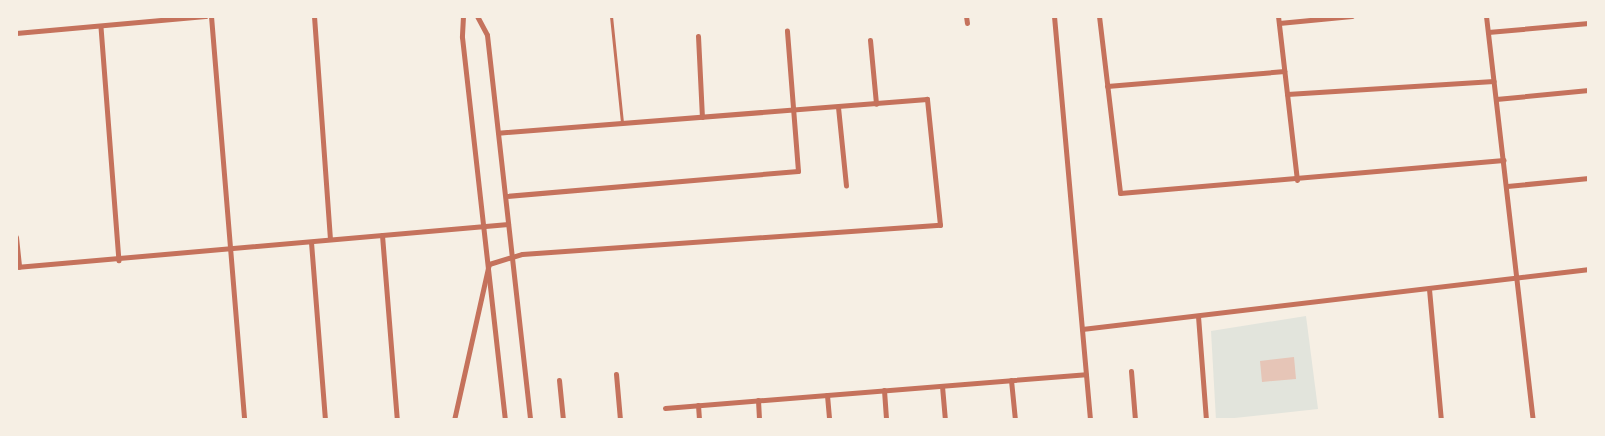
<!DOCTYPE html>
<style>
body{margin:0}
#map{position:relative;width:1605px;height:436px;overflow:hidden;background:#f6efe4;font-family:"Noto Sans",sans-serif}
div>[style]{position:absolute}
.green>*{inset:0;background:#e2e4dc}
.building>*{inset:0;background:#e6c5b7}
.service>*{height:3px;margin:-1.5px;padding:0 1.5px;transform-origin:1.5px;border-radius:1.5px;background:#c5725c}
.pedestrian>*{height:4.5px;margin:-2.25px;padding:0 2.25px;transform-origin:2.25px;border-radius:2.25px;background:#c5725c}
.minor>*{height:5px;margin:-2.5px;padding:0 2.5px;transform-origin:2.5px;border-radius:2.5px;background:#c5725c}
span{translate:-50% -50%;white-space:nowrap;text-align:center;line-height:1.15;-webkit-text-stroke:4px #f6efe4;paint-order:stroke}
.frame{position:absolute;inset:0;border:18px solid #f6efe4;pointer-events:none}
</style>
<div id="map">
<div class="green">
<div style="clip-path:polygon(1306px 316px,1318px 409px,1216px 420px,1211px 331px)"></div>
</div>
<div class="building">
<div style="clip-path:polygon(1294px 357px,1296px 379px,1262px 382px,1260px 361px)"></div>
</div>
<div class="service">
<div style="left:611px;top:16px;width:108px;rotate:84.1deg"></div>
</div>
<div class="pedestrian">
<div style="left:101px;top:27px;width:234px;rotate:85.6deg"></div>
</div>
<div class="minor">
<div style="left:211px;top:16px;width:405px;rotate:85.3deg"></div>
<div style="left:314px;top:16px;width:222px;rotate:85.9deg"></div>
<div style="left:463px;top:16px;width:21px;rotate:93deg"></div>
<div style="left:462px;top:37px;width:385px;rotate:83.6deg"></div>
<div style="left:477px;top:16px;width:21px;rotate:62deg"></div>
<div style="left:487px;top:35px;width:387px;rotate:83.6deg"></div>
<div style="left:966px;top:16px;width:7px;rotate:82deg"></div>
<div style="left:1054px;top:16px;width:406px;rotate:84.9deg"></div>
<div style="left:1099px;top:16px;width:178px;rotate:83.2deg"></div>
<div style="left:1120px;top:193px;width:385px;rotate:-4.9deg"></div>
<div style="left:1278px;top:16px;width:165px;rotate:83.4deg"></div>
<div style="left:1486px;top:16px;width:407px;rotate:83.4deg"></div>
<div style="left:1279px;top:23px;width:73px;rotate:-5.5deg"></div>
<div style="left:1488px;top:32px;width:101px;rotate:-5.1deg"></div>
<div style="left:16px;top:33px;width:190px;rotate:-5.1deg"></div>
<div style="left:698px;top:36px;width:81px;rotate:87.2deg"></div>
<div style="left:870px;top:40px;width:64px;rotate:84.6deg"></div>
<div style="left:1107px;top:86px;width:178px;rotate:-4.8deg"></div>
<div style="left:1287px;top:94px;width:207px;rotate:-3.6deg"></div>
<div style="left:1496px;top:99px;width:93px;rotate:-5.5deg"></div>
<div style="left:838px;top:107px;width:79px;rotate:84.2deg"></div>
<div style="left:1507px;top:186px;width:82px;rotate:-5.6deg"></div>
<div style="left:506px;top:196px;width:293px;rotate:-4.9deg"></div>
<div style="left:798px;top:171px;width:141px;rotate:-94.5deg"></div>
<div style="left:382px;top:235px;width:186px;rotate:85.4deg"></div>
<div style="left:16px;top:237px;width:30px;rotate:84deg"></div>
<div style="left:311px;top:242px;width:179px;rotate:85.5deg"></div>
<div style="left:16px;top:267px;width:494px;rotate:-5deg"></div>
<div style="left:1429px;top:289px;width:132px;rotate:84.8deg"></div>
<div style="left:1198px;top:316px;width:104px;rotate:85.6deg"></div>
<div style="left:1082px;top:329px;width:511px;rotate:-6.75deg"></div>
<div style="left:1131px;top:371px;width:49px;rotate:85.3deg"></div>
<div style="left:616px;top:374px;width:46px;rotate:85deg"></div>
<div style="left:559px;top:380px;width:40px;rotate:84.3deg"></div>
<div style="left:1011px;top:380px;width:40px;rotate:84.3deg"></div>
<div style="left:942px;top:386px;width:34px;rotate:85deg"></div>
<div style="left:884px;top:390px;width:30px;rotate:86deg"></div>
<div style="left:827px;top:395px;width:25px;rotate:85deg"></div>
<div style="left:758px;top:400px;width:20px;rotate:87deg"></div>
<div style="left:698px;top:405px;width:15px;rotate:86deg"></div>
<div style="left:665px;top:408px;width:422px;rotate:-4.6deg"></div>
<div style="left:454px;top:420px;width:160px;rotate:-77.4deg"></div>
<div style="left:489px;top:264px;width:34px;rotate:-17deg"></div>
<div style="left:522px;top:254px;width:419px;rotate:-4deg"></div>
<div style="left:940px;top:225px;width:127px;rotate:-95.9deg"></div>
<div style="left:927px;top:99px;width:430px;rotate:175.5deg"></div>
</div>
<div class="frame"></div>
</div>
